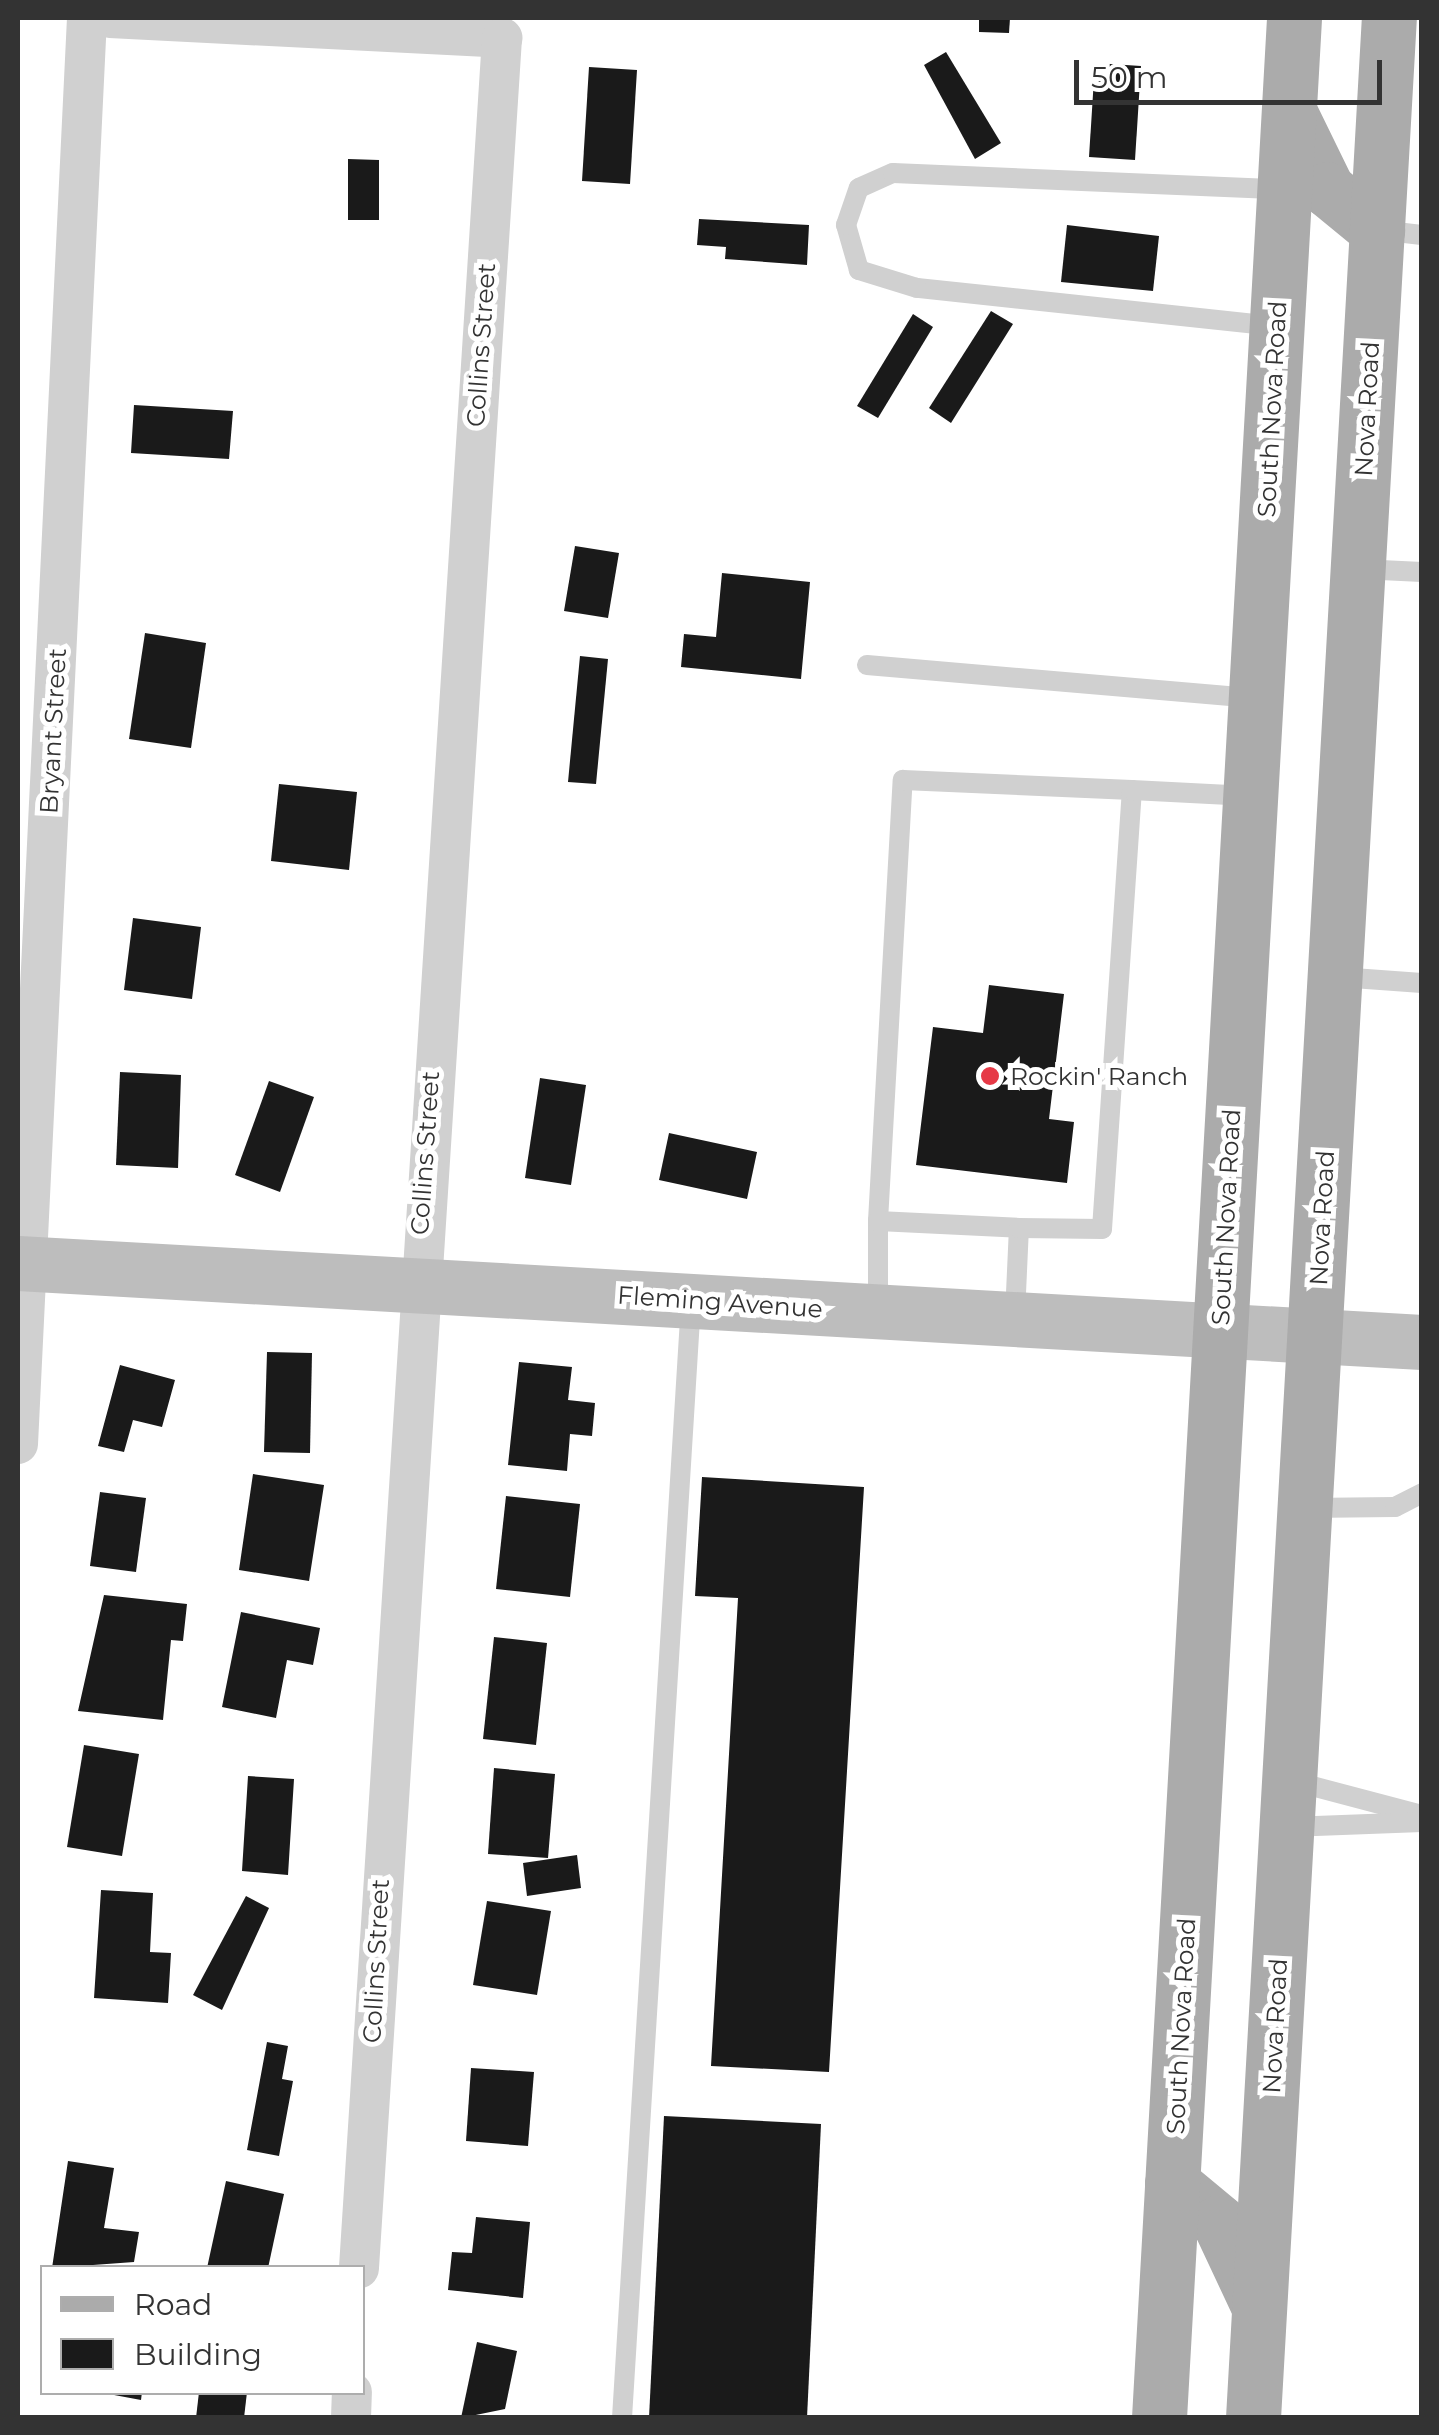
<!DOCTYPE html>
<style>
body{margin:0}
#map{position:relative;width:1439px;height:2435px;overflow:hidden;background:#fff;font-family:Montserrat,sans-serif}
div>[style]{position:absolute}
.building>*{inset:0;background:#1a1a1a}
.lane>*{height:20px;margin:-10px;padding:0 10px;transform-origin:10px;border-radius:10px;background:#d0d0d0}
.street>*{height:40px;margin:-20px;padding:0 20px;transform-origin:20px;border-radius:20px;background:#d0d0d0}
.secondary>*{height:55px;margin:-27.5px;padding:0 27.5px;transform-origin:27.5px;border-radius:27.5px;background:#bdbdbd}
.primary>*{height:55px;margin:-27.5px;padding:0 27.5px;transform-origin:27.5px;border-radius:27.5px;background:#ababab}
.dots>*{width:28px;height:28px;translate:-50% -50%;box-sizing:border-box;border:5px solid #fff;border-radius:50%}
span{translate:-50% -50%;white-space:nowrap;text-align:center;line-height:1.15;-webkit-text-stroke:10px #fff;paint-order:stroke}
.street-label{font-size:25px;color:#333}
.poi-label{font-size:25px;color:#333}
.left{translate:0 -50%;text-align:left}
.frame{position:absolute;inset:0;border:20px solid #333;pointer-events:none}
.legend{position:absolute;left:40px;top:2265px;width:325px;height:130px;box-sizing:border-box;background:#fff;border:2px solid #adadad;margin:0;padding:12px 18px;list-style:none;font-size:30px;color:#333}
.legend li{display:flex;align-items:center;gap:20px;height:50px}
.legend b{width:50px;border:2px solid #adadad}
.scale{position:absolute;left:1074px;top:60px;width:308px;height:45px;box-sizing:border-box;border:5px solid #333;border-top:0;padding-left:12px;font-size:30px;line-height:35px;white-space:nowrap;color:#333;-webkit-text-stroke:8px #fff;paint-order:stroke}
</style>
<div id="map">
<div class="building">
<div style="clip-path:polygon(979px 18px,1010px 18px,1009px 33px,979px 32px)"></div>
<div style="clip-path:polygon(946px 52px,1001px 143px,975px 159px,924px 65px)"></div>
<div style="clip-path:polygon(1095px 63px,1141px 66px,1135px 160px,1089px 157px)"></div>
<div style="clip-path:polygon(589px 67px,637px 70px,630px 184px,582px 181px)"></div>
<div style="clip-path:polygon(348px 159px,379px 160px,379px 220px,348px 220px)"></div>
<div style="clip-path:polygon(699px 219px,809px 225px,807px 265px,725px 259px,726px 247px,697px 245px)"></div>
<div style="clip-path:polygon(1067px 225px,1159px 236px,1153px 291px,1061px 282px)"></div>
<div style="clip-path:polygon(991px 311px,1013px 324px,951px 423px,929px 408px)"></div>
<div style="clip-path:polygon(913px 314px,933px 327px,878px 418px,857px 406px)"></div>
<div style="clip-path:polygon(134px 405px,233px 411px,229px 459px,131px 453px)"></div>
<div style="clip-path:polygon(575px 546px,619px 553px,608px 618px,564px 611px)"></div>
<div style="clip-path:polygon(722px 573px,810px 582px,801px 679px,681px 667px,684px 634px,716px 637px)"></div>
<div style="clip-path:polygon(145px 633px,206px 643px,191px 748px,129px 739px)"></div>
<div style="clip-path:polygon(580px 656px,608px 659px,596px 784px,568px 782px)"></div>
<div style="clip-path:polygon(279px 784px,357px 792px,349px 870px,271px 861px)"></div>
<div style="clip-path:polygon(133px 918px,201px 927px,192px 999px,124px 990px)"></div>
<div style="clip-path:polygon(989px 985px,1064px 994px,1049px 1119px,1074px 1122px,1067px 1183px,916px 1165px,933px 1027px,983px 1033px)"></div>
<div style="clip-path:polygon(120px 1072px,181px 1075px,178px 1168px,116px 1165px)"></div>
<div style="clip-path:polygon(540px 1078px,586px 1085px,571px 1185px,525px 1178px)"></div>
<div style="clip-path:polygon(269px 1081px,314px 1097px,280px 1192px,235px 1175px)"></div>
<div style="clip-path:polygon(669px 1133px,757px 1152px,747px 1199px,659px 1180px)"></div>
<div style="clip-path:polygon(267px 1352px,312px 1353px,310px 1453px,264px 1452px)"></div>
<div style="clip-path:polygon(519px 1362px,572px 1367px,568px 1400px,595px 1403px,592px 1436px,570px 1434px,567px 1471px,508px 1465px)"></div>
<div style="clip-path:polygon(120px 1365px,175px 1380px,162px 1427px,133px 1420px,124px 1452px,98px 1446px)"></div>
<div style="clip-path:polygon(253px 1474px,324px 1485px,309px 1581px,239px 1570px)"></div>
<div style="clip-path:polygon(702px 1477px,864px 1487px,829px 2072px,711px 2066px,738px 1598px,695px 1596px)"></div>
<div style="clip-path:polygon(100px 1492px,146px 1498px,136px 1572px,90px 1566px)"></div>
<div style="clip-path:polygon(506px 1496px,580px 1504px,570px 1597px,496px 1589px)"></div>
<div style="clip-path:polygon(104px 1595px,187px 1604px,183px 1641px,171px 1640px,163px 1720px,78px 1711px)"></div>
<div style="clip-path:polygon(241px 1612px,320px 1628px,313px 1665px,287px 1660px,276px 1718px,222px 1707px)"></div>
<div style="clip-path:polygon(494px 1637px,547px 1643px,536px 1745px,483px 1739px)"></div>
<div style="clip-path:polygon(84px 1745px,139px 1754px,122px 1856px,67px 1847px)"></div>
<div style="clip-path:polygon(494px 1768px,555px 1774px,548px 1858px,488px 1854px)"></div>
<div style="clip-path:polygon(248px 1776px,294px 1779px,288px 1875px,242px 1871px)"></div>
<div style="clip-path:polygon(577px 1855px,581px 1888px,527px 1896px,523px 1863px)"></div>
<div style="clip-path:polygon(101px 1890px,153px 1893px,150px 1952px,171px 1953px,168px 2003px,94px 1998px)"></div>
<div style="clip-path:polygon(246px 1896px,269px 1908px,222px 2010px,193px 1995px)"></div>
<div style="clip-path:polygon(487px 1901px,551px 1911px,537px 1995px,473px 1985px)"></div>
<div style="clip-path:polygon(267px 2042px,288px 2046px,282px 2079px,293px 2081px,279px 2156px,247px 2150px)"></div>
<div style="clip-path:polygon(471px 2068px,534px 2072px,528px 2146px,466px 2141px)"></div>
<div style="clip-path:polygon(664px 2116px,821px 2124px,807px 2418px,649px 2418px)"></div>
<div style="clip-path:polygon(68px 2161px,114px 2168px,104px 2228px,139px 2232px,134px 2262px,52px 2268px)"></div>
<div style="clip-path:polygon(226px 2181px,284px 2194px,268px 2268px,207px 2268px)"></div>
<div style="clip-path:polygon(476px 2217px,530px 2222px,523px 2298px,448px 2290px,452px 2252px,472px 2253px)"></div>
<div style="clip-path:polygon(477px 2342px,517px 2351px,505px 2409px,461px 2418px)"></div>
<div style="clip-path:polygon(98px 2392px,142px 2392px,141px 2400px)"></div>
<div style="clip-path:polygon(199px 2392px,247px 2392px,244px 2418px,196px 2418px)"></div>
</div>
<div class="lane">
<div style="left:1379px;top:230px;width:43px;rotate:6.6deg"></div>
<div style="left:1274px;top:326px;width:359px;rotate:-173.9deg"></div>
<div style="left:917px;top:288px;width:61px;rotate:-162.8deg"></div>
<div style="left:859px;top:270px;width:47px;rotate:-106.1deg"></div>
<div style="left:846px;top:225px;width:39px;rotate:-71deg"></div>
<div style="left:859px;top:188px;width:37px;rotate:-24deg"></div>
<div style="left:893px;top:173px;width:387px;rotate:2.4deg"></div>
<div style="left:1360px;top:569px;width:62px;rotate:2.8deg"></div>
<div style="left:867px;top:665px;width:388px;rotate:4.9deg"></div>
<div style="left:1339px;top:977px;width:83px;rotate:4.1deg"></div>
<div style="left:878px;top:1221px;width:442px;rotate:-86.8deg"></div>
<div style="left:903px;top:780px;width:229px;rotate:2.5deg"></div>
<div style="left:878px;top:1307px;width:86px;rotate:-90deg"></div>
<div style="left:878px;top:1221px;width:141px;rotate:2.8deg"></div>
<div style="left:1015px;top:1315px;width:87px;rotate:-87.4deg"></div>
<div style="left:1019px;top:1228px;width:83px;rotate:0.7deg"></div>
<div style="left:1102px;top:1229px;width:440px;rotate:-86.1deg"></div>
<div style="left:1132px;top:790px;width:117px;rotate:2.9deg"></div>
<div style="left:1307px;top:1508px;width:88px;rotate:-0.7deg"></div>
<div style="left:1395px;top:1507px;width:30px;rotate:-27deg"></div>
<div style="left:1293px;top:1781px;width:133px;rotate:14.8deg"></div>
<div style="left:1289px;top:1827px;width:133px;rotate:-2.2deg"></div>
<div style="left:622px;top:2418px;width:1118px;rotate:-86.46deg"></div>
</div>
<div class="street">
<div style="left:110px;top:18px;width:393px;rotate:2.9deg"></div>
<div style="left:502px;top:38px;width:2235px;rotate:93.67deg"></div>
<div style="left:18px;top:1444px;width:1428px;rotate:-87.23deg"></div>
<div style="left:351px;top:2418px;width:26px;rotate:-88deg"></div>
</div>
<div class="secondary">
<div style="left:18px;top:1263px;width:1406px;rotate:3.22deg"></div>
</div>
<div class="primary">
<div style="left:1290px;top:113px;width:85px;rotate:64deg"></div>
<div style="left:1327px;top:189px;width:65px;rotate:39.4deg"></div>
<div style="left:1172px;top:2183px;width:61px;rotate:39.7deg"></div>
<div style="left:1219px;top:2222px;width:87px;rotate:64.9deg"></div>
<div style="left:1159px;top:2418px;width:2404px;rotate:-86.78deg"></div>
<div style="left:1253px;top:2418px;width:2404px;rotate:-86.76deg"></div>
</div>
<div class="dots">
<div style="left:990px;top:1076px;background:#e63946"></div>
</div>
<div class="street-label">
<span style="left:481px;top:345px;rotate:-86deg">Collins Street</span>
<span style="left:1272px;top:409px;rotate:-87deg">South Nova Road</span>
<span style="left:1367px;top:409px;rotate:-87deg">Nova Road</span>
<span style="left:53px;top:731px;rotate:-87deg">Bryant Street</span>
<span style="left:425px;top:1153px;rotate:-86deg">Collins Street</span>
<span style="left:1226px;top:1217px;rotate:-87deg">South Nova Road</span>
<span style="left:1322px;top:1218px;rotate:-87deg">Nova Road</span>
<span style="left:720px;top:1302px;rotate:4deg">Fleming Avenue</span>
<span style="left:376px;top:1961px;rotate:-87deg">Collins Street</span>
<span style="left:1181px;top:2026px;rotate:-87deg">South Nova Road</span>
<span style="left:1275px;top:2026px;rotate:-87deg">Nova Road</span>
</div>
<div class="poi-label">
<span class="left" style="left:1010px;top:1076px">Rockin' Ranch</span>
</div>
<div class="frame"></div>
<ul class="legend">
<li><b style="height:12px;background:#ababab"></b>Road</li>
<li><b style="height:28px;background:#1a1a1a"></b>Building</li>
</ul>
<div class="scale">50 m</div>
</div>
